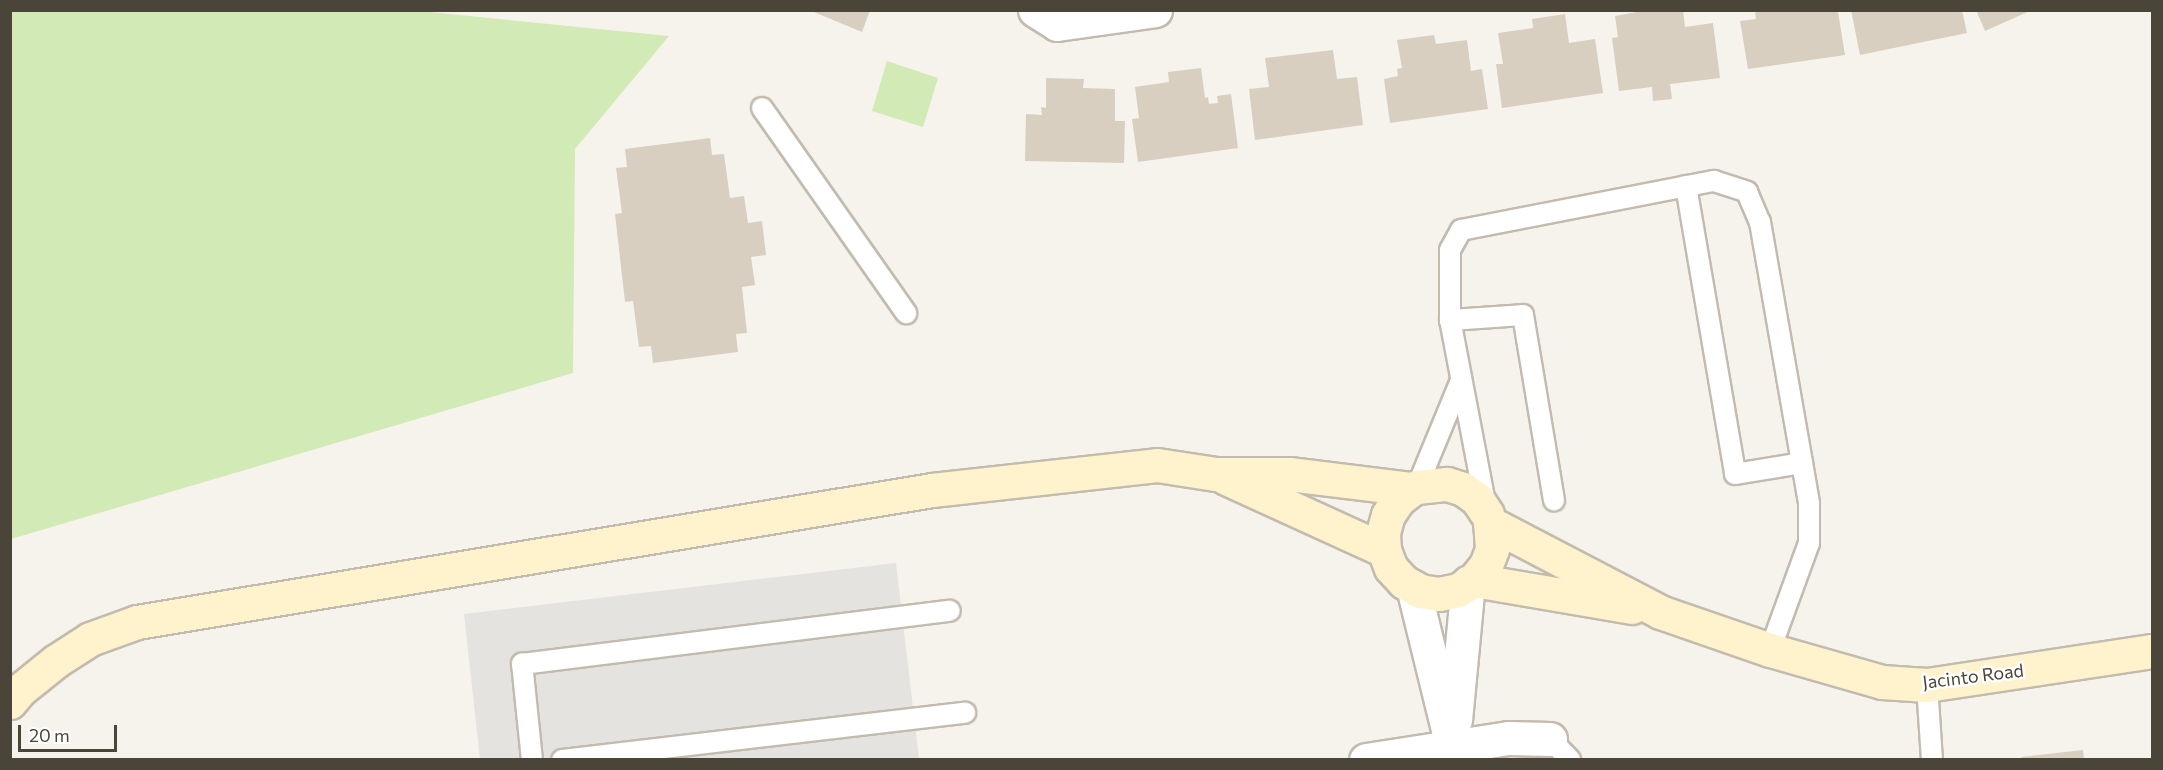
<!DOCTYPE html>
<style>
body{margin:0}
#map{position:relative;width:2163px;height:770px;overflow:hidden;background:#f6f3ec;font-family:Commissioner,sans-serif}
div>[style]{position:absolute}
.green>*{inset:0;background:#d2eab5}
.parking>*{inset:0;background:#e5e3e0}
.building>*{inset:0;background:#d8cfc1}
.roads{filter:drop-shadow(2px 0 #c2bbae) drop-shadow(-2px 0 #c2bbae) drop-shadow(0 2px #c2bbae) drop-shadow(0 -2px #c2bbae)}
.lane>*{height:20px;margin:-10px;padding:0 10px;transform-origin:10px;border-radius:10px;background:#fff}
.street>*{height:33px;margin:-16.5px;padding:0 16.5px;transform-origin:16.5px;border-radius:16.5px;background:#fff}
.secondary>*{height:33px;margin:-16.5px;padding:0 16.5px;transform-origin:16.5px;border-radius:16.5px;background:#fff3cd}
span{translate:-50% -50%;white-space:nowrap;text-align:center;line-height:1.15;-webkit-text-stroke:4.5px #fff;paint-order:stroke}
.street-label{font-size:18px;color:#4b4439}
.frame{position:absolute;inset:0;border:12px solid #4b4439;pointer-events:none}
.scale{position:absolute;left:18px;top:725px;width:99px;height:27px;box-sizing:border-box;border:3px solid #4b4439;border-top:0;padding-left:8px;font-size:18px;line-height:21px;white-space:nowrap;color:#4b4439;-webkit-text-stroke:4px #fff;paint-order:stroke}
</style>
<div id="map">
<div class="green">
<div style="clip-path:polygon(419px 11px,669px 36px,575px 149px,573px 373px,11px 539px,11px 11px)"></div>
<div style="clip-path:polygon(887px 61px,938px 78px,923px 127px,872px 111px)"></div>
</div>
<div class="parking">
<div style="clip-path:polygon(896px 563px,919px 759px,480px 759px,464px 614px)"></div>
</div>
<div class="building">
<div style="clip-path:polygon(809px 10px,870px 10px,862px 32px)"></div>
<div style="clip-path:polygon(1648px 10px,1683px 10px,1685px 27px,1713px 23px,1720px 78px,1670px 84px,1672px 99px,1653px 101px,1652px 87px,1619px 91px,1612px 38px,1618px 37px,1615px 16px)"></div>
<div style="clip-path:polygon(1760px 10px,1838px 12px,1845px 55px,1748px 69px,1740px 21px,1756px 19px,1755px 13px)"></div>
<div style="clip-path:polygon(1851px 10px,1962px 10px,1967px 33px,1860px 55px)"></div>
<div style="clip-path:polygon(1976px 10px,2032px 10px,1985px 31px)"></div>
<div style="clip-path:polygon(1565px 14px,1569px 43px,1595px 39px,1603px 93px,1502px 108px,1496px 64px,1503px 64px,1498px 33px,1533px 28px,1532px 19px)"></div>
<div style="clip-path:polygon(1434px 35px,1436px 44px,1467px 40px,1471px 71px,1482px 69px,1488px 109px,1390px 123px,1384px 79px,1398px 76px,1397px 69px,1402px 68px,1397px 40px)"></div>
<div style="clip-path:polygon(1333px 50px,1337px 79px,1357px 77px,1363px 125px,1255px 140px,1249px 89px,1269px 87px,1265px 58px)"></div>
<div style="clip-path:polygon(1201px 68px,1205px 98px,1208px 97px,1209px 104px,1218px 103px,1217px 96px,1231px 94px,1238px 148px,1138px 162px,1132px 119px,1139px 118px,1135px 87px,1169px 82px,1168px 72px)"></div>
<div style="clip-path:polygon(1046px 78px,1084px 79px,1083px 88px,1115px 89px,1115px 121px,1125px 121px,1124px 163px,1025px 161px,1026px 114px,1042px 115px,1041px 107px,1046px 108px)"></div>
<div style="clip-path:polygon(710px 138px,712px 155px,724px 154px,730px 198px,744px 196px,748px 223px,762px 221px,766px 255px,751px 257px,755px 285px,742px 287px,747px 333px,736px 334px,738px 352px,653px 363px,651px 346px,639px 347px,633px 301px,625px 302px,615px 214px,622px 213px,616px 168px,627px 167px,625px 149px)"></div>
<div style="clip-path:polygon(2083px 750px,2084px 760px,2022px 760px,2021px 757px)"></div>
</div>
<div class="roads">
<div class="lane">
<div style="left:762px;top:108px;width:251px;rotate:54.9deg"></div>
<div style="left:1686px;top:186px;width:292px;rotate:80.3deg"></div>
<div style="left:1735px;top:474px;width:68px;rotate:-9.3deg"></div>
<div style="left:1450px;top:320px;width:73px;rotate:-3.9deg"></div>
<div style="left:1523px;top:315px;width:188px;rotate:80.5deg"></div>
<div style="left:1417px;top:487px;width:116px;rotate:-67.6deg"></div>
<div style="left:1486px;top:508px;width:191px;rotate:-100.8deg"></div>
<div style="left:1450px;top:320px;width:70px;rotate:-90deg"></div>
<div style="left:1450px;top:250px;width:23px;rotate:-61deg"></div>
<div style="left:1461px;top:230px;width:258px;rotate:-11deg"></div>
<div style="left:1714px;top:181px;width:35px;rotate:18deg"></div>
<div style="left:1747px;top:192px;width:33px;rotate:67deg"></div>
<div style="left:1760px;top:222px;width:286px;rotate:80.1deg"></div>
<div style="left:1809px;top:504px;width:39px;rotate:90deg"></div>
<div style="left:1809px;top:543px;width:114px;rotate:110deg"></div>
<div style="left:1927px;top:685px;width:75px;rotate:86.2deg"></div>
<div style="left:1550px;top:739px;width:29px;rotate:46deg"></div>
<div style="left:532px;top:760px;width:97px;rotate:-95.9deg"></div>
<div style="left:522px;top:664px;width:431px;rotate:-7.1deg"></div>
<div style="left:562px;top:760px;width:406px;rotate:-6.7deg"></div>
</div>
<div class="street">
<div style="left:1035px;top:10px;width:26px;rotate:32deg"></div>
<div style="left:1057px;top:24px;width:99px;rotate:-8.1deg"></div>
<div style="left:1413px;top:587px;width:164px;rotate:76.2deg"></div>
<div style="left:1455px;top:720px;width:138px;rotate:-84.6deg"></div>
<div style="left:1366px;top:760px;width:144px;rotate:-8.8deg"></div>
<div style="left:1508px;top:738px;width:42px;rotate:1.4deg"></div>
</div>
<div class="secondary">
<div style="left:1226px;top:478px;width:174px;rotate:24.5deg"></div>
<div style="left:1417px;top:487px;width:30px;rotate:-6deg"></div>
<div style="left:1447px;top:484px;width:17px;rotate:17deg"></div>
<div style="left:1463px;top:489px;width:17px;rotate:36deg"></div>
<div style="left:1477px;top:499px;width:18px;rotate:56deg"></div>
<div style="left:1412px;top:489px;width:18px;rotate:142deg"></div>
<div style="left:1398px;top:500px;width:18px;rotate:124deg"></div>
<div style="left:1388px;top:515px;width:18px;rotate:106deg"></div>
<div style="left:1383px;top:532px;width:18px;rotate:87deg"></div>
<div style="left:1384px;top:550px;width:19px;rotate:69deg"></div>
<div style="left:1391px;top:568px;width:19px;rotate:47deg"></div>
<div style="left:1404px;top:582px;width:18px;rotate:29deg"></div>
<div style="left:1420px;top:591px;width:19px;rotate:9deg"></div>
<div style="left:1439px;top:594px;width:19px;rotate:-12deg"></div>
<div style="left:1458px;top:590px;width:19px;rotate:-32deg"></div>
<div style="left:1474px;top:580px;width:19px;rotate:-51deg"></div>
<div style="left:1486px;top:565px;width:17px;rotate:-69deg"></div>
<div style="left:1492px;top:549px;width:26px;rotate:-94deg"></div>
<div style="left:1490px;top:523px;width:192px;rotate:27.6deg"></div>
<div style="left:1660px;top:612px;width:116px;rotate:19.1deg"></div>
<div style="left:1770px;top:650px;width:116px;rotate:15.9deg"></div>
<div style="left:1882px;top:682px;width:45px;rotate:3.8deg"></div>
<div style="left:1927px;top:685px;width:228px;rotate:-8.6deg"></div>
<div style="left:1474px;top:580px;width:160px;rotate:9.7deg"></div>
<div style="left:10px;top:702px;width:16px;rotate:-50deg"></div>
<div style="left:20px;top:690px;width:46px;rotate:-38.9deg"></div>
<div style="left:56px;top:661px;width:40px;rotate:-32.9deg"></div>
<div style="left:90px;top:639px;width:50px;rotate:-19.9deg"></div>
<div style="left:137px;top:622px;width:806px;rotate:-9.43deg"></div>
<div style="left:932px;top:490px;width:226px;rotate:-6.3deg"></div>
<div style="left:1157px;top:465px;width:60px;rotate:8.7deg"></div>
<div style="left:1216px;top:474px;width:73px"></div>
<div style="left:1289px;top:474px;width:124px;rotate:7deg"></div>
</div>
</div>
<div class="street-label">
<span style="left:1973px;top:676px;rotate:-7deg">Jacinto Road</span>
</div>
<div class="frame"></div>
<div class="scale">20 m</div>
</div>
